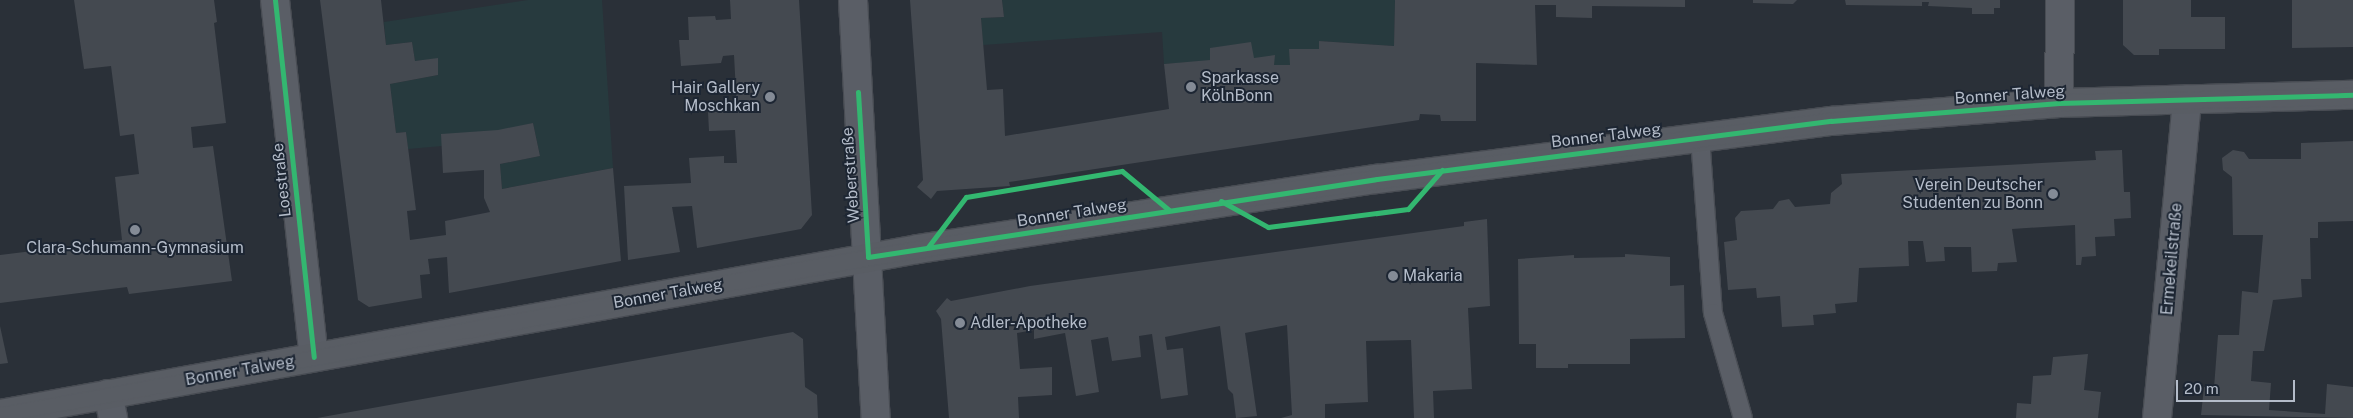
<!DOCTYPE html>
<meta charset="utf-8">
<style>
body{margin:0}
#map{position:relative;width:2353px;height:418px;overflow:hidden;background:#2a3038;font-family:"Public Sans",sans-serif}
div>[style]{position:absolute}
.green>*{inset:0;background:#273a3e}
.building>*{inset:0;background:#444950}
.roads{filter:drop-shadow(1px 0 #484c53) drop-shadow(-1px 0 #484c53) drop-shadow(0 1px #484c53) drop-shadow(0 -1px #484c53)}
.lane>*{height:18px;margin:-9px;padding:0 9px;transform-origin:9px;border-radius:9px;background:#5a5e66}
.street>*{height:28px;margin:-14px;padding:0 14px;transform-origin:14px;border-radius:14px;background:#5a5e66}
.secondary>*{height:28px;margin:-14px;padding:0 14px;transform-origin:14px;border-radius:14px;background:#595d64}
.tram>*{height:1px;margin:-0.5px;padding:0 0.5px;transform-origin:0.5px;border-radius:0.5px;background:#595d64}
.cycleway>*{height:5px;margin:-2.5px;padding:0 2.5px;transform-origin:2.5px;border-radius:2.5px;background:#33b770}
.dots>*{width:14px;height:14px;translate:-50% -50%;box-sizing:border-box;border:2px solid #1d2633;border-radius:50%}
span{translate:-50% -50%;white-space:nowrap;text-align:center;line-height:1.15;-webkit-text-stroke:4px #1d2633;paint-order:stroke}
.poi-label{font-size:16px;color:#b4bcc9}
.left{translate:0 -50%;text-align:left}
.right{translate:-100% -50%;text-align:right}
.street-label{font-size:16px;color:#b4bcc9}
.scale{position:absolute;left:2176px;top:380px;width:119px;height:22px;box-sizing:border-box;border:2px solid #b4bcc9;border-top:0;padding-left:6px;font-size:15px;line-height:18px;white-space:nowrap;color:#b4bcc9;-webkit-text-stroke:4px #1d2633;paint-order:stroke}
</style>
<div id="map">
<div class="green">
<div style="clip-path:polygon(528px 0,602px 0,613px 168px,502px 189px,500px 164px,540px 156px,533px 123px,442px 146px,408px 149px,406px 132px,396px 133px,390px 84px,438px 75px,438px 59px,415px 61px,412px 42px,386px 45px,384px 22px)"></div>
<div style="clip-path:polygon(1002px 0,1395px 0,1394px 46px,1319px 41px,1319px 49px,1290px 49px,1290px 65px,1274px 65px,1254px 58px,1164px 64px,1162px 32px,983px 45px,981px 18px,1004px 17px)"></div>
</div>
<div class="building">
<div style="clip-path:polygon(74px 0,214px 0,217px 22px,214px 23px,226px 123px,191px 127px,193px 148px,213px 146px,232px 281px,129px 294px,127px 287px,0 303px,0 255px,122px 240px,115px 177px,139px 174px,134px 134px,120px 136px,111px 66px,84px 69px)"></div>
<div style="clip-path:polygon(320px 0,381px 0,386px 45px,412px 42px,415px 61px,438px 58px,438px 75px,390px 84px,396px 133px,406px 132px,416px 210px,407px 211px,410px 240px,446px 235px,445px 221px,490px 212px,484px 198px,484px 170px,443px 173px,441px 134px,498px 130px,533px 123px,540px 156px,500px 164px,502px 189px,613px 168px,621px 261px,449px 293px,447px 257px,428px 259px,430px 274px,420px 275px,422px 298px,369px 307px,358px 300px)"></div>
<div style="clip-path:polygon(730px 0,799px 0,812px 215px,801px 229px,697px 248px,692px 206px,672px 207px,680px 252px,628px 260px,624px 186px,691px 183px,689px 158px,724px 156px,724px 163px,737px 163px,735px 130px,709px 131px,708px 112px,737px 111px,734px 55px,723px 56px,721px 63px,681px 66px,679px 40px,689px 40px,688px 17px,715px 16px,716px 20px,731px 19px)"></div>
<div style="clip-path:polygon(910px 0,1002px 0,1004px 17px,981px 18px,987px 90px,1003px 89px,1005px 136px,1169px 109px,1164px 64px,1210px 60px,1210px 48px,1251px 42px,1254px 58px,1275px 55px,1274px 65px,1290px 65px,1289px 49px,1319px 49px,1319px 41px,1394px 46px,1395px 0,1685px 0,1685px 7px,1592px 6px,1592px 18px,1556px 17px,1556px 5px,1535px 5px,1537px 65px,1476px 63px,1476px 121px,1441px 121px,1440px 115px,1420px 114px,1419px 120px,1009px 182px,1010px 186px,937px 191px,931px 199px,917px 187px,923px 180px)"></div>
<div style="clip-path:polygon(1753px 0,1797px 0,1793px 4px,1753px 3px)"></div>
<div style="clip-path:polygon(1845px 0,2000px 0,2000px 8px,1994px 8px,1994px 14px,1972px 14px,1972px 8px,1928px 6px,1929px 2px,1922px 2px,1922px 6px,1846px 5px)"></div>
<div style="clip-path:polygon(2123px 0,2191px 0,2191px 17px,2225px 17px,2225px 49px,2159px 49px,2159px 55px,2134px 55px,2123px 45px)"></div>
<div style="clip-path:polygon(2292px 0,2353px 0,2353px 47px,2292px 48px)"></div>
<div style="clip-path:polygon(2353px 141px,2353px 221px,2318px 222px,2318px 238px,2310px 238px,2311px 279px,2301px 279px,2302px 297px,2273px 300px,2264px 351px,2253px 351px,2251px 381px,2271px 383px,2269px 410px,2325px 414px,2327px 384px,2353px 387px,2353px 418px,2201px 415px,2204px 387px,2214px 388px,2218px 335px,2239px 335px,2242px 291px,2258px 293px,2263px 235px,2233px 235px,2232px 177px,2223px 170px,2222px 158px,2233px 150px,2244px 152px,2249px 159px,2301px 159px,2301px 143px)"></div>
<div style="clip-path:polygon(2122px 150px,2124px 192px,2130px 192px,2131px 218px,2114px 219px,2115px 236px,2095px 237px,2096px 256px,2082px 257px,2081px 265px,2076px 265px,2075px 225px,2012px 229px,2017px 262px,1998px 263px,1997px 271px,1972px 272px,1971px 247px,1944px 247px,1945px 261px,1926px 262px,1923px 241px,1908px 241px,1909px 266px,1859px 268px,1857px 302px,1835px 304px,1836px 313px,1813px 315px,1814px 325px,1782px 327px,1780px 296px,1757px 298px,1756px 288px,1728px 290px,1724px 242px,1737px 240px,1735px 218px,1741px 211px,1773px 209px,1779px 201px,1789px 199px,1795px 207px,1830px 204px,1831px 193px,1842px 184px,1841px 174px,2096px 160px,2095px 151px)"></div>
<div style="clip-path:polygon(1487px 219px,1490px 306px,1468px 308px,1472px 389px,1433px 391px,1434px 418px,1414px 418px,1411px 340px,1366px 341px,1368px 402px,1325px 404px,1325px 418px,1281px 418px,1292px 415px,1287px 325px,1245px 333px,1257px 416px,1236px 418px,1233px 394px,1228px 389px,1220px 326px,1165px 337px,1167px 350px,1183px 348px,1188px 395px,1161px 399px,1152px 334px,1139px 336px,1141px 357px,1112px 361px,1108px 337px,1091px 340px,1099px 392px,1076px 396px,1065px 333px,1034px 339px,1034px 330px,1017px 333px,1020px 369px,1052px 367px,1052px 395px,1018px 397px,1019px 418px,949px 418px,941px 319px,936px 311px,947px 298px,951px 301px,1030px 286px,1464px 226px,1464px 222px)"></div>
<div style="clip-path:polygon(1625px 254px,1670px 257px,1670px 286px,1684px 285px,1685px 338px,1630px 339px,1630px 364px,1568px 364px,1568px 368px,1536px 368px,1536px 344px,1519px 344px,1518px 259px,1574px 255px,1574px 258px,1625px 257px)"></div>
<div style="clip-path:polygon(0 326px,8px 363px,0 364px)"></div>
<div style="clip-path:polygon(793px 332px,803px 339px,805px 387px,817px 395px,818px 418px,317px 418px)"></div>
<div style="clip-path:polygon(2088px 354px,2084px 390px,2101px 392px,2098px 418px,2016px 418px,2017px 403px,2031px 404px,2033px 376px,2051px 375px,2053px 357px)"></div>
</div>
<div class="roads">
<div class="lane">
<div style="left:1700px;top:137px;width:176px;rotate:85.8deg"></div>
<div style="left:1713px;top:313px;width:109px;rotate:74.1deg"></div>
</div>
<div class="street">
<div style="left:275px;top:0;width:359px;rotate:83.8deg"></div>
<div style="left:853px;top:0;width:419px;rotate:86.9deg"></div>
<div style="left:2059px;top:103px;width:103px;rotate:-89.4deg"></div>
<div style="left:108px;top:394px;width:25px;rotate:78deg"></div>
<div style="left:2157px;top:418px;width:320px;rotate:-84.6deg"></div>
</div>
<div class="secondary">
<div style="left:0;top:414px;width:933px;rotate:-10.19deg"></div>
<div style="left:918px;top:249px;width:464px;rotate:-8.7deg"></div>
<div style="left:1377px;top:179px;width:458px;rotate:-7.3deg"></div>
<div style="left:1831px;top:121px;width:229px;rotate:-4.5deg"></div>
<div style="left:2059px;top:103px;width:294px;rotate:-1.6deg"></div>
</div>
</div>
<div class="tram">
<div style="left:0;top:407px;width:882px;rotate:-10.32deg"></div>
<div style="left:868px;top:249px;width:377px;rotate:-9.5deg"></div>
<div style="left:1240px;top:187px;width:598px;rotate:-7.21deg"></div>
<div style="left:1833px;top:112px;width:227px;rotate:-4.6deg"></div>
<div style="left:2059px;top:94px;width:294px;rotate:-1.2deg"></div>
<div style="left:22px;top:418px;width:860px;rotate:-10.19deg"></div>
<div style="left:868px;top:266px;width:378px;rotate:-9deg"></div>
<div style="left:1241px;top:207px;width:377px;rotate:-7.6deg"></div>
<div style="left:1615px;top:157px;width:284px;rotate:-6.7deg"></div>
<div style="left:1897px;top:124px;width:163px;rotate:-4.6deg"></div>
<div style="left:2059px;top:111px;width:294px;rotate:-1.2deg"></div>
</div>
<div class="cycleway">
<div style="left:275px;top:0;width:359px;rotate:83.8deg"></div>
<div style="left:858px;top:92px;width:165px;rotate:86.5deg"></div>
<div style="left:868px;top:257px;width:515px;rotate:-8.71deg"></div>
<div style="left:1377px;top:179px;width:458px;rotate:-7.3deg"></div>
<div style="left:1831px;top:121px;width:229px;rotate:-4.5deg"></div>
<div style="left:2059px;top:103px;width:294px;rotate:-1.6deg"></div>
<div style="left:1221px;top:201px;width:54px;rotate:29deg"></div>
<div style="left:1268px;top:227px;width:141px;rotate:-7.3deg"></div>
<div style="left:1408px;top:209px;width:52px;rotate:-48.9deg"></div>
<div style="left:928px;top:247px;width:63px;rotate:-52.8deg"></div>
<div style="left:966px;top:197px;width:158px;rotate:-9.5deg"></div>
<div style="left:1122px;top:171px;width:61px;rotate:39.7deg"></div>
</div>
<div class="dots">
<div style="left:1191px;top:87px;background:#848b96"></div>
<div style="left:770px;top:97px;background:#848b96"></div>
<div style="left:2053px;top:194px;background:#848b96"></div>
<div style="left:135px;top:230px;background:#848b96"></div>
<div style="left:1393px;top:276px;background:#848b96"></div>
<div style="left:960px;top:323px;background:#848b96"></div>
</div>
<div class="poi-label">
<span class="left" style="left:1201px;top:87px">Sparkasse<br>KölnBonn</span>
<span class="right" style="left:760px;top:97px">Hair Gallery<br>Moschkan</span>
<span class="right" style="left:2043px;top:194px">Verein Deutscher<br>Studenten zu Bonn</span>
<span style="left:135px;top:248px">Clara-Schumann-Gymnasium</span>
<span class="left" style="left:1403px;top:276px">Makaria</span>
<span class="left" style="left:970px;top:323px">Adler-Apotheke</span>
</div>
<div class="street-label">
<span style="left:2010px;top:95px;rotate:-4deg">Bonner Talweg</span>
<span style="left:1606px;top:136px;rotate:-7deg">Bonner Talweg</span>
<span style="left:851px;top:175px;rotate:-94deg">Weberstraße</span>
<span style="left:282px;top:180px;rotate:-96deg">Loestraße</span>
<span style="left:1072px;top:213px;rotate:-9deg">Bonner Talweg</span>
<span style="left:2172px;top:259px;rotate:-85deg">Ermekeilstraße</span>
<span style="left:668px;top:294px;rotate:-10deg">Bonner Talweg</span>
<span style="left:240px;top:371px;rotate:-10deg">Bonner Talweg</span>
</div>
<div class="scale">20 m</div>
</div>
